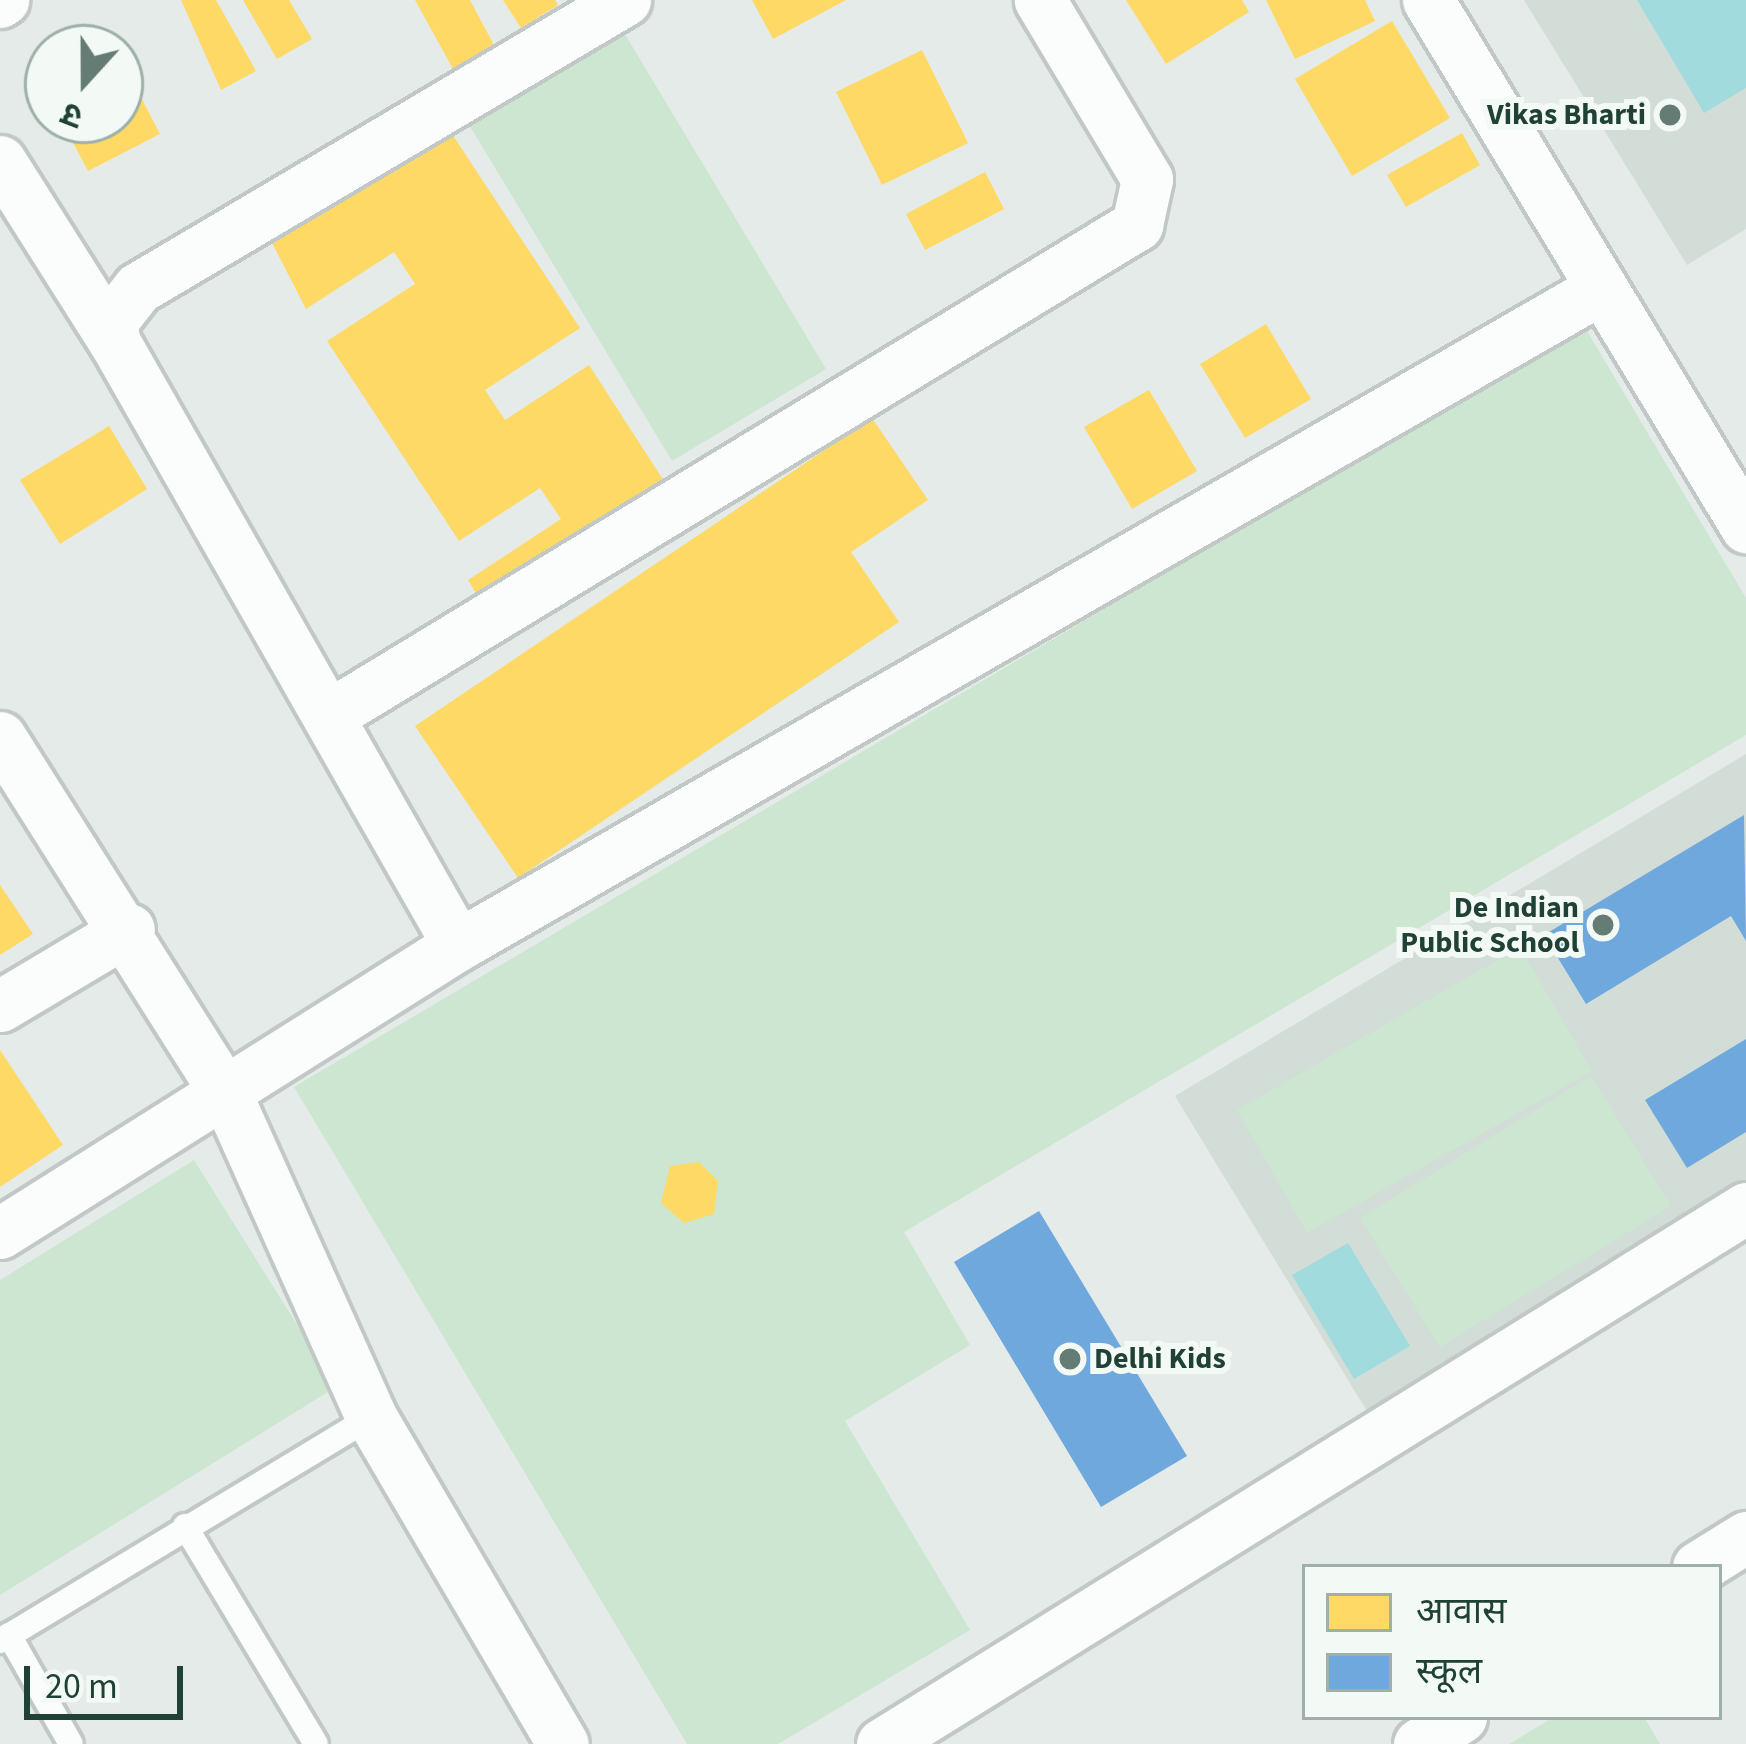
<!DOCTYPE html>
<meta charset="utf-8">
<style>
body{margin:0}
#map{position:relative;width:1746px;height:1744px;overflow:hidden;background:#e5ebe8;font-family:"Source Sans 3","Noto Sans Devanagari",sans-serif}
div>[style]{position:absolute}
.built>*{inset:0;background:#d2ddd7}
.green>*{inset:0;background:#cce6d2}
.water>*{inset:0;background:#a1dbde}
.homes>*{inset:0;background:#ffd966}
.schools>*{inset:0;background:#6fa8dc}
.roads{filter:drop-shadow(3px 0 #c2c8c5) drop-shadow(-3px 0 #c2c8c5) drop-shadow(0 3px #c2c8c5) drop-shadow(0 -3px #c2c8c5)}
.service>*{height:24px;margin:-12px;padding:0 12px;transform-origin:12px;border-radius:12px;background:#fbfcfc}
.minor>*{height:51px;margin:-25.5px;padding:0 25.5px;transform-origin:25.5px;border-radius:25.5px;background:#fbfcfc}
.dots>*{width:33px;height:33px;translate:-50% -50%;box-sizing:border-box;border:6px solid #f3faf6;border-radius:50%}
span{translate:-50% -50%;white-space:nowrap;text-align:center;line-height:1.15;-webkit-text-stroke:12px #f3faf6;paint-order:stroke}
.poi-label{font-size:30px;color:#204135;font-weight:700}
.right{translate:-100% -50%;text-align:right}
.left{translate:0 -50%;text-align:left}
.legend{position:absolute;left:1302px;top:1564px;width:420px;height:156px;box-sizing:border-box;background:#f3faf6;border:3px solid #9fb0a9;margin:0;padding:15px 21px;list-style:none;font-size:36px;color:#204135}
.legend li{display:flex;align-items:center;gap:24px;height:60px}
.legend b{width:60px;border:3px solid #9fb0a9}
.north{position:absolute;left:24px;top:24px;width:120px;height:120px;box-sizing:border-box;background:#f3faf6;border:3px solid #9fb0a9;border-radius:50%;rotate:201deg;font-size:33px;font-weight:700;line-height:48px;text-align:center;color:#204135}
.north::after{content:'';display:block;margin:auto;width:42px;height:54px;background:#657c74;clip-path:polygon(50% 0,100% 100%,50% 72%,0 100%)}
.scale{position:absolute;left:24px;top:1666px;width:159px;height:54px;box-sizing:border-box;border:6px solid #204135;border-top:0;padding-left:15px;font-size:36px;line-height:42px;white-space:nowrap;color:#204135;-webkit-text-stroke:9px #f3faf6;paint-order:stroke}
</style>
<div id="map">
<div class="built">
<div style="clip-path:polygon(1524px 0,1746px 0,1746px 229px,1687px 265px)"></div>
<div style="clip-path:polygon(1746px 754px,1746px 1197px,1373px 1421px,1175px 1096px)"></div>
</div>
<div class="green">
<div style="clip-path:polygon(623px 31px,826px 369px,672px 461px,468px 123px)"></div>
<div style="clip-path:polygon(1584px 326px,1746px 598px,1746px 735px,904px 1232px,970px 1345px,845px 1421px,970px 1630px,778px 1744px,687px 1744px,294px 1087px)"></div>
<div style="clip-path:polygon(1520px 947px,1592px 1071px,1307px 1233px,1237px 1110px)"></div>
<div style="clip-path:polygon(1591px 1076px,1671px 1206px,1440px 1347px,1360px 1218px)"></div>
<div style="clip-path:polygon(194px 1160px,336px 1387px,0 1595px,0 1280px)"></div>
<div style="clip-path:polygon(1554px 1717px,1644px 1717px,1660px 1744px,1509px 1744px)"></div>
</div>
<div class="water">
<div style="clip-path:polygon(1637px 0,1746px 0,1746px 88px,1704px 113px)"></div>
<div style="clip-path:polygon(1348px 1243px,1410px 1346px,1354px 1379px,1292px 1275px)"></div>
</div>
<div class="homes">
<div style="clip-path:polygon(181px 0,216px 0,256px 71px,221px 90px)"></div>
<div style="clip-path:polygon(243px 0,289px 0,312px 39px,277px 59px)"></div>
<div style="clip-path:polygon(415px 0,470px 0,495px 47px,453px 69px)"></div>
<div style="clip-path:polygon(503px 0,555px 0,558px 5px,521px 28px)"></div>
<div style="clip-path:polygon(752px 0,846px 0,773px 39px)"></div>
<div style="clip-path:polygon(1126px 0,1242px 0,1249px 12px,1166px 64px)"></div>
<div style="clip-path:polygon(1266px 0,1365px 0,1375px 21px,1295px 59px)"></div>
<div style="clip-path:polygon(1392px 21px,1450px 118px,1352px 176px,1295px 79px)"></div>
<div style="clip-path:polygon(922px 50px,968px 143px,882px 185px,836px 92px)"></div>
<div style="clip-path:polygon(120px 57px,160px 134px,88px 171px,61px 120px,120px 120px)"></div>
<div style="clip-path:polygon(448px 128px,580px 328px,485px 390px,505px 420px,589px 365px,671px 492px,486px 610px,468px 580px,561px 519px,540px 488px,459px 541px,327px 341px,415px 284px,394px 252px,306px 309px,268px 235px)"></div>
<div style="clip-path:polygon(1462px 133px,1480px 165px,1406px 207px,1387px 175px)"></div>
<div style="clip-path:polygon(985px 172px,1004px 209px,925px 250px,906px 214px)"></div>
<div style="clip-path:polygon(1266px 324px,1311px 399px,1245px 438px,1200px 364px)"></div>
<div style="clip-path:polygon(1149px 390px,1197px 471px,1132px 509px,1084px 427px)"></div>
<div style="clip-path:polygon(872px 418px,928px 500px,851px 552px,899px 622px,518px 878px,415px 726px)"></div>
<div style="clip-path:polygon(109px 426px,147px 489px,60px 544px,20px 480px)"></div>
<div style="clip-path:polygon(0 885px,33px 934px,0 955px)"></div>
<div style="clip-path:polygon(0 1050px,63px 1145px,0 1187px)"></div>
<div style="clip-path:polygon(699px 1162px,718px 1181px,714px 1214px,684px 1223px,661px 1203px,670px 1166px)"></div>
</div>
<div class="schools">
<div style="clip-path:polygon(1744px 815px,1746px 941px,1731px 916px,1586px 1004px,1544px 935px)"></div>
<div style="clip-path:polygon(1746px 1039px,1746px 1132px,1687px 1168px,1645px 1100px)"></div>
<div style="clip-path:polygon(1039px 1211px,1187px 1456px,1101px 1507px,954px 1262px)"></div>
</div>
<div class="roads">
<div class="service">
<div style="left:185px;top:1526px;width:254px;rotate:59deg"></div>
<div style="left:9px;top:1635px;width:125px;rotate:60.4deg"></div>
<div style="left:0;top:1641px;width:433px;rotate:-31.1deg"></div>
</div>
<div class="minor">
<div style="left:1428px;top:0;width:616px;rotate:58.89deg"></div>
<div style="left:0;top:2px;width:4px;rotate:-34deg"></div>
<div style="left:0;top:161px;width:213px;rotate:57.7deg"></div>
<div style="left:331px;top:714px;width:943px;rotate:-31.25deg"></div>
<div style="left:1137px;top:225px;width:47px;rotate:-77.7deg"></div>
<div style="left:1147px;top:179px;width:209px;rotate:-120.9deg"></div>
<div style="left:0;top:737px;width:423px;rotate:57.7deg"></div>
<div style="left:226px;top:1094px;width:354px;rotate:65.8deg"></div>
<div style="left:371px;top:1417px;width:379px;rotate:59.6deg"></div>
<div style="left:458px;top:945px;width:695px;rotate:-119.66deg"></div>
<div style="left:114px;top:341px;width:20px;rotate:-96deg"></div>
<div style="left:112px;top:321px;width:42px;rotate:-51.8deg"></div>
<div style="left:138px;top:288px;width:566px;rotate:-30.6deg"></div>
<div style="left:0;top:1006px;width:150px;rotate:-30.8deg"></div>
<div style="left:0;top:1233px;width:541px;rotate:-32.16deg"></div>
<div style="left:458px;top:945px;width:1317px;rotate:-29.87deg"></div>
<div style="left:1698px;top:1567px;width:57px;rotate:-32deg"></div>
<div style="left:882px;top:1744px;width:1017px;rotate:-31.81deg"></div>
<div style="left:1419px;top:1744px;width:50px;rotate:-32.7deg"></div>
</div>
</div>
<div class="dots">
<div style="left:1670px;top:115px;background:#657c74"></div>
<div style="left:1603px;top:925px;background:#657c74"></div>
<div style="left:1070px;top:1359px;background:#657c74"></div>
</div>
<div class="poi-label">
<span class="right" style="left:1646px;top:115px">Vikas Bharti</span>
<span class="right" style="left:1579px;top:925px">De Indian<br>Public School</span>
<span class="left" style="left:1094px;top:1359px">Delhi Kids</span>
</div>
<ul class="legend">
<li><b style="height:33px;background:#ffd966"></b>आवास</li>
<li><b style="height:33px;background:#6fa8dc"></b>स्कूल</li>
</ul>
<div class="north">उ</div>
<div class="scale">20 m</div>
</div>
